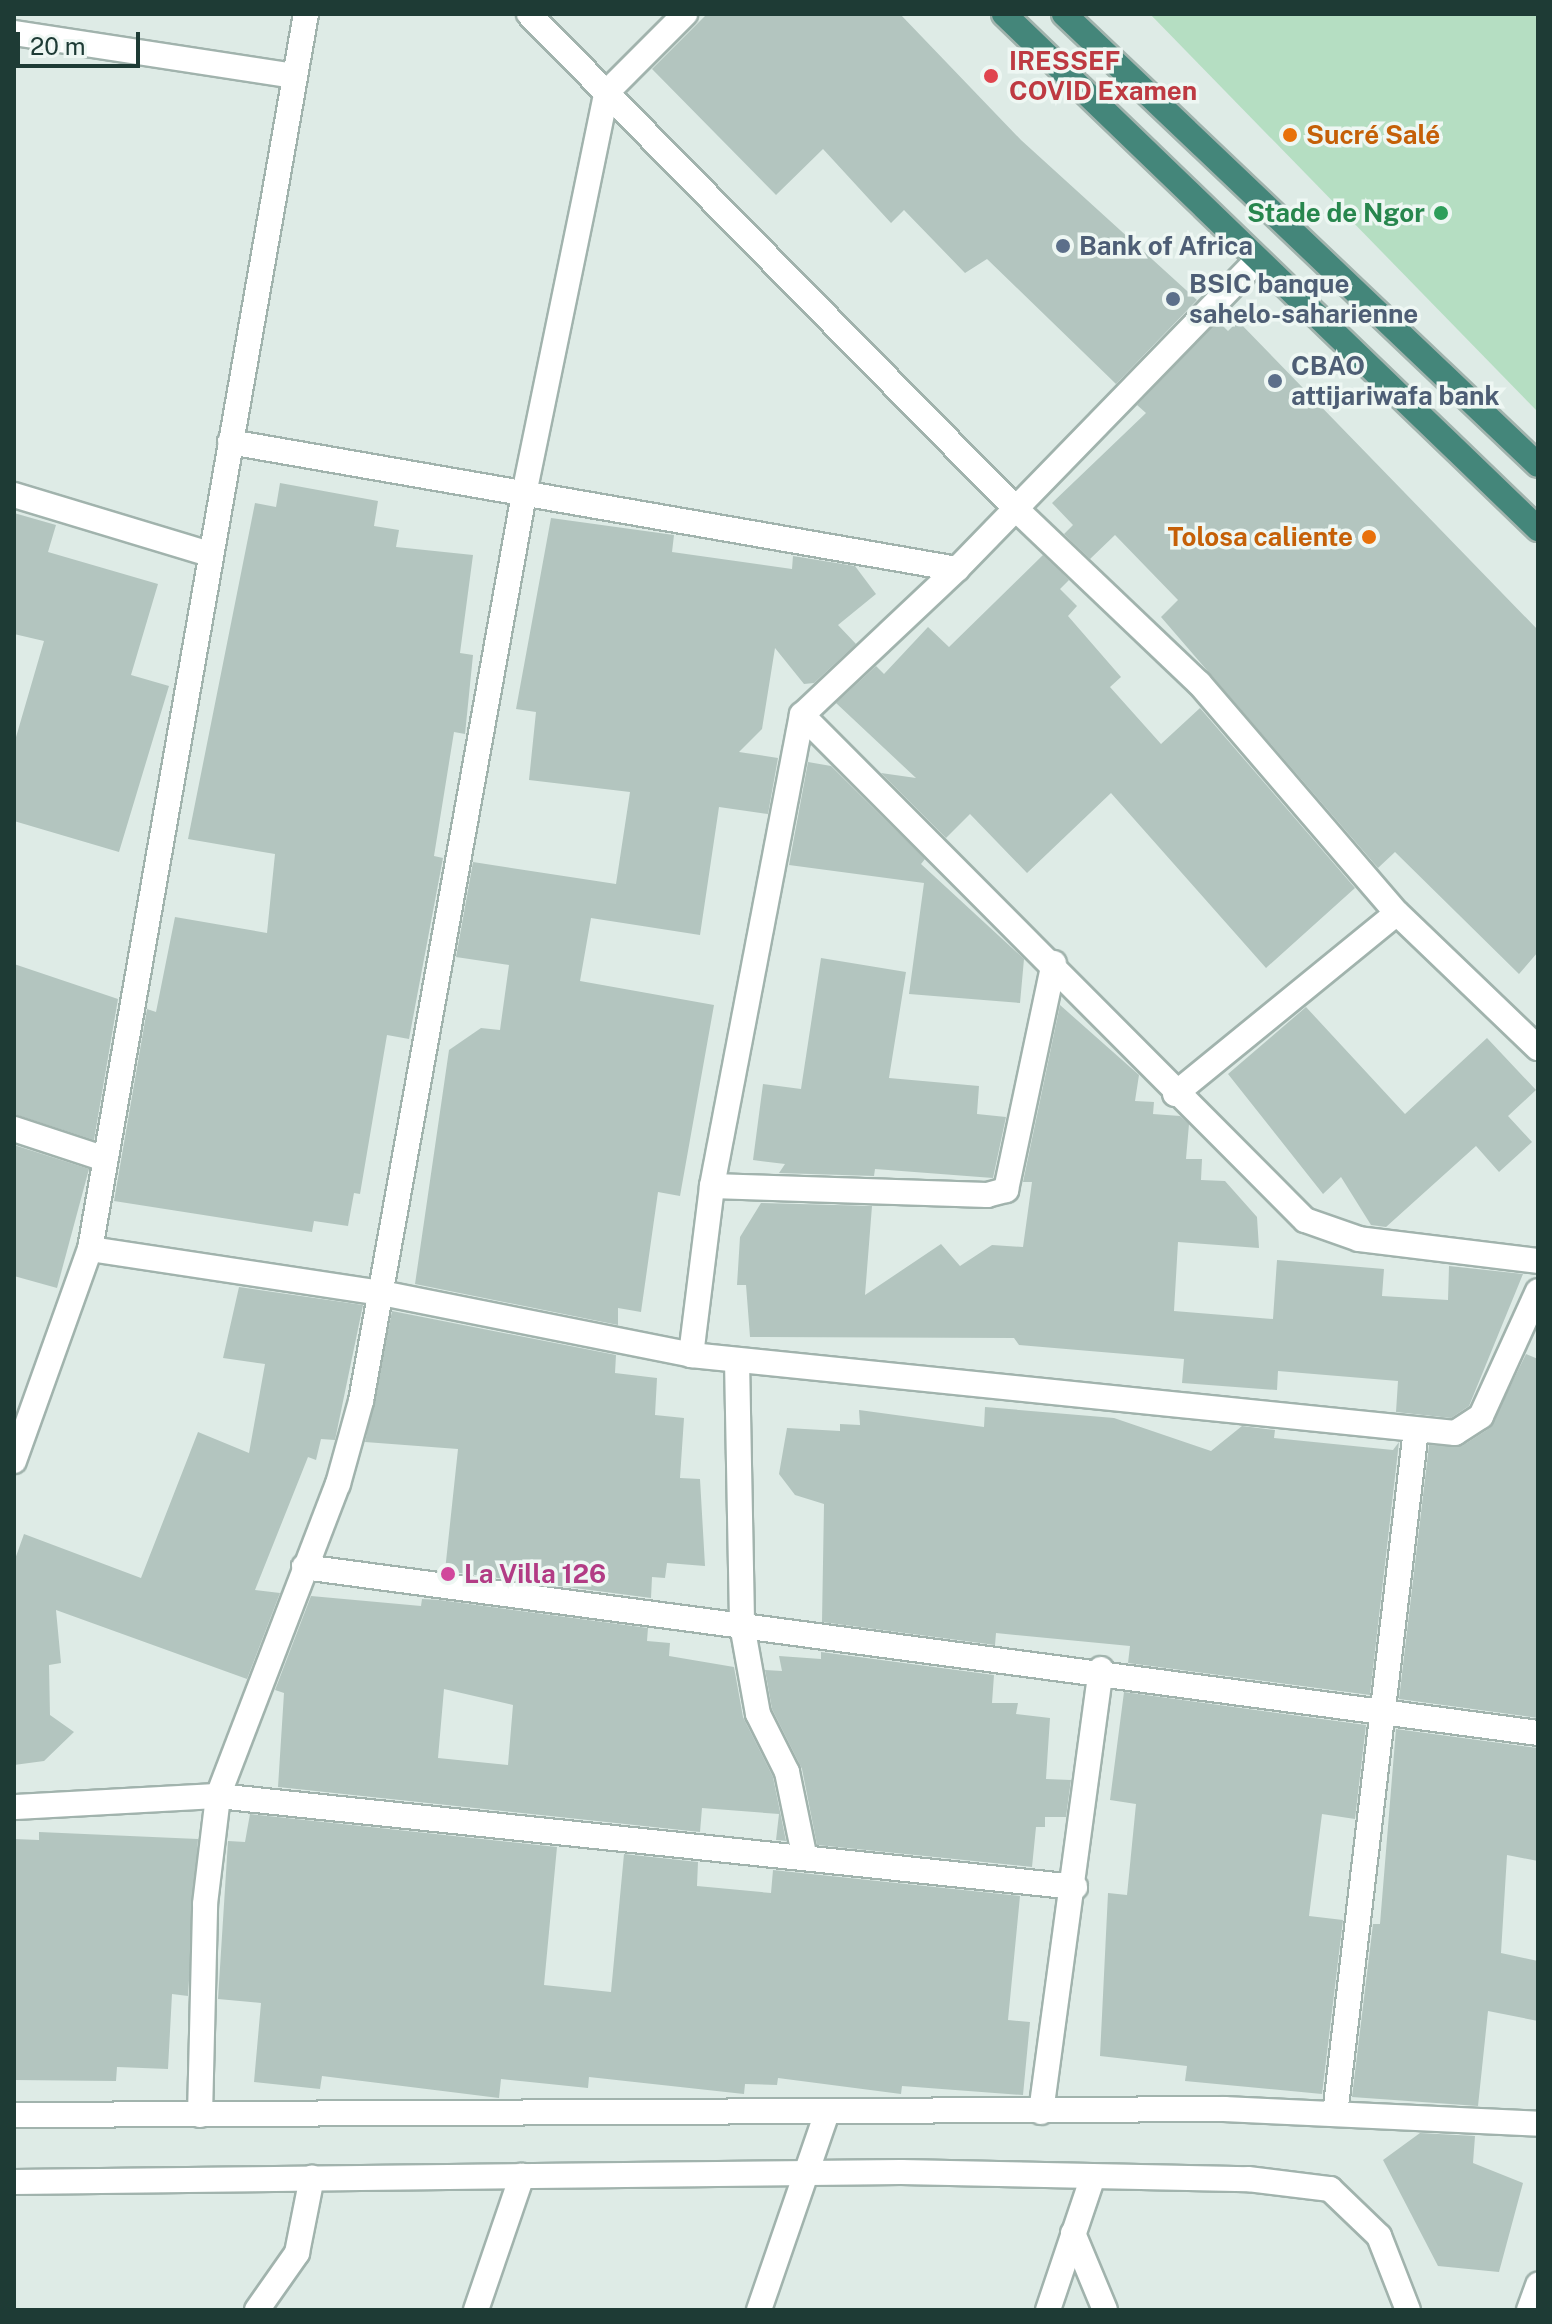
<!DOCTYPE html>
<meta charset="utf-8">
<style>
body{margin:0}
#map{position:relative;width:1552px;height:2324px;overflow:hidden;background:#deebe6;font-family:"Public Sans",sans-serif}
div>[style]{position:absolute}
.green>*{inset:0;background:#b5dec2}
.building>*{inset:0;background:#b3c5bf}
.roads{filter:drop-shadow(2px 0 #a1b3ad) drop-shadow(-2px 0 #a1b3ad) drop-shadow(0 2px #a1b3ad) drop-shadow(0 -2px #a1b3ad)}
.minor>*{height:24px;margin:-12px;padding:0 12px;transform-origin:12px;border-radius:12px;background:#fff}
.trunk>*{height:24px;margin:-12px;padding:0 12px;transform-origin:12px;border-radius:12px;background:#44867a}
.dots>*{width:22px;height:22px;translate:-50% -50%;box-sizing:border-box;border:4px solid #eef7f3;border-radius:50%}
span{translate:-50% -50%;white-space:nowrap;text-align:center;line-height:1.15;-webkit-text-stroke:7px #eef7f3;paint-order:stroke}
.health-label{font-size:26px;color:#be3a42;font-weight:700}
.left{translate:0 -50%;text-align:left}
.food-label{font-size:26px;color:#c56008;font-weight:700}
.right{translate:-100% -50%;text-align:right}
.leisure-label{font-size:26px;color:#27864d;font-weight:700}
.service-label{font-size:26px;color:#4e5e75;font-weight:700}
.hotel-label{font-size:26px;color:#b23c85;font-weight:700}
.frame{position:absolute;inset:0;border:16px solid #1e3b35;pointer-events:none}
.scale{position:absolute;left:16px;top:32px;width:124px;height:36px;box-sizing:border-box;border:4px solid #1e3b35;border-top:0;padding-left:10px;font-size:24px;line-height:28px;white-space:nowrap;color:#1e3b35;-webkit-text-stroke:6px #eef7f3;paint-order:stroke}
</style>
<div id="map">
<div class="green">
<div style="clip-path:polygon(1150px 14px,1538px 14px,1538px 412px)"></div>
</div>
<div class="building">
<div style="clip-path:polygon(707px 14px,900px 14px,1021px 140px,1197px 300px,1116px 384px,987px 259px,965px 273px,904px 210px,891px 223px,823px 149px,776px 195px,652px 69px)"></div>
<div style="clip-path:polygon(1218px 321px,1228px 331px,1238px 321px,1538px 630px,1538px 952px,1519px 974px,1395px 852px,1378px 868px,1161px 617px,1178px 600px,1115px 535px,1090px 559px,1064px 534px,1073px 525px,1052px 503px,1146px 413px,1137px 405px)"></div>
<div style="clip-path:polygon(280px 483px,378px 501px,374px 526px,399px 530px,396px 547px,473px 555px,460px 653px,473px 655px,465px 734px,454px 732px,434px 856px,443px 858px,409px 1039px,387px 1035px,360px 1194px,354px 1193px,348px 1226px,314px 1221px,312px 1232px,114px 1201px,147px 1009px,156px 1012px,175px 917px,267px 933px,275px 854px,188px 839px,255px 503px,276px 507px)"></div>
<div style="clip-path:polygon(14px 513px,56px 525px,48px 552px,158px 584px,131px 675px,169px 686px,119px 852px,14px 821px,14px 744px,44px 641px,14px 634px)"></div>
<div style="clip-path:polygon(551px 518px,674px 535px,672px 552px,792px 569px,793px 556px,855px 566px,876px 594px,838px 625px,856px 644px,814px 683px,804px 684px,775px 648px,762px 729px,739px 752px,778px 758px,768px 814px,719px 807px,700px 935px,591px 918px,580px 981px,714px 1005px,680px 1196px,658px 1192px,641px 1312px,618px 1308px,618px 1325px,415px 1284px,449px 1050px,481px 1028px,500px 1030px,509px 965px,456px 957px,473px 862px,616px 884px,630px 792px,529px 780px,536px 712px,516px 709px)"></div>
<div style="clip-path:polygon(1043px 555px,1069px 580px,1060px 589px,1077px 606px,1068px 616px,1121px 677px,1110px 687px,1161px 744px,1200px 708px,1355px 888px,1266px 968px,1111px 793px,1027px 873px,970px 814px,946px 838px,881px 773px,916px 778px,836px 703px,876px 666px,884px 674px,928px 627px,949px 647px)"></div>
<div style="clip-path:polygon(808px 762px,831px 766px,925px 859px,921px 864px,1024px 959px,1020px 1003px,909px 994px,924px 883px,789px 865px)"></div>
<div style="clip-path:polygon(821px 958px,906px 972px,889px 1078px,979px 1086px,977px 1114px,1006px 1117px,993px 1178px,875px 1169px,874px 1176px,779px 1173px,785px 1164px,753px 1160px,763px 1084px,801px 1089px)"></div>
<div style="clip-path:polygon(14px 964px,118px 999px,94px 1140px,14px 1114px)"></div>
<div style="clip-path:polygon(1060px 1005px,1139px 1075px,1135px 1101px,1154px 1102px,1153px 1114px,1180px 1116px,1189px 1124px,1186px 1159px,1202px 1159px,1201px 1180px,1225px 1181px,1257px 1217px,1259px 1248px,1178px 1242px,1174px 1311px,1273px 1319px,1277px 1260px,1384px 1269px,1382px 1296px,1448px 1300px,1449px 1266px,1523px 1274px,1469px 1406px,1451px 1418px,1396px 1412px,1398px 1381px,1278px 1371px,1277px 1390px,1182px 1383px,1184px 1359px,1019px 1345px,1014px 1338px,750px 1337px,746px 1285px,737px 1285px,740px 1237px,761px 1203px,872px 1206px,865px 1295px,941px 1244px,960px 1266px,992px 1245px,1023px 1247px,1032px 1182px,1023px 1182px)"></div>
<div style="clip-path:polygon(1306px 1007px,1405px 1114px,1487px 1038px,1536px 1090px,1508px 1116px,1532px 1142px,1499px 1172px,1476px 1146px,1386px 1227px,1371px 1225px,1341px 1177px,1323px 1194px,1228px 1074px)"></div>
<div style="clip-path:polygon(14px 1145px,89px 1169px,57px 1288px,14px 1276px)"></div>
<div style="clip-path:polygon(239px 1287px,363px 1305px,335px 1440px,321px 1439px,316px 1460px,308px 1457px,255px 1590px,280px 1593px,247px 1679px,56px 1610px,61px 1663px,49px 1665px,50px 1715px,74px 1732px,44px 1761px,14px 1765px,14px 1562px,24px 1534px,141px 1578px,198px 1432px,249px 1453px,265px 1364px,223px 1358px)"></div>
<div style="clip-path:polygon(392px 1311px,616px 1355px,615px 1373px,657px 1378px,655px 1415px,684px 1418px,680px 1478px,700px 1479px,705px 1566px,667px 1563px,665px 1578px,652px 1577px,651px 1598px,445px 1571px,458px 1449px,365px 1442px)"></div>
<div style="clip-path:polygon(1526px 1354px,1538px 1359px,1538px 1718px,1399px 1699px,1429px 1445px,1462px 1446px,1490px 1428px)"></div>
<div style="clip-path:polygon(985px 1407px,1114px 1418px,1211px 1451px,1242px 1426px,1275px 1430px,1274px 1438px,1393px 1450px,1399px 1442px,1370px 1695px,1128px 1663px,1130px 1646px,996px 1633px,995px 1645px,822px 1622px,824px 1504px,795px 1495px,779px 1474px,787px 1428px,840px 1431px,840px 1424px,860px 1425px,859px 1410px,984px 1427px)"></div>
<div style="clip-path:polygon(evenodd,311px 1596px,421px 1606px,422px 1599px,440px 1600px,648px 1628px,647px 1641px,670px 1643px,669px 1656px,734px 1667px,743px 1717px,773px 1777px,786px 1841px,776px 1840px,779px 1814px,702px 1808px,700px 1832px,278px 1787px,284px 1693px,275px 1690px,311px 1596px,444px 1689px,513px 1705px,508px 1765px,438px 1758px,444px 1689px)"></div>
<div style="clip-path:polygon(821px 1652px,994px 1675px,992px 1703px,1018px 1703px,1016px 1714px,1050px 1718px,1046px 1779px,1071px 1780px,1066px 1817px,1045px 1817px,1045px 1827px,1036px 1827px,1032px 1867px,817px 1845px,802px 1769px,772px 1709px,765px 1670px,782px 1671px,779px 1656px,821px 1659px)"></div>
<div style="clip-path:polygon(1124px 1692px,1366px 1725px,1355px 1819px,1322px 1814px,1309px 1916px,1343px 1920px,1322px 2094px,1185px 2081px,1187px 2066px,1100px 2056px,1108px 1893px,1127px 1895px,1136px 1804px,1110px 1800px)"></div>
<div style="clip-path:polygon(1396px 1729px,1538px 1748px,1538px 1861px,1507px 1855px,1501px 1953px,1538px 1961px,1538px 2021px,1488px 2011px,1478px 2106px,1352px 2097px,1373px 1924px,1380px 1924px)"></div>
<div style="clip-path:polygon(250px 1814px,557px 1847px,544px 1985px,611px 1992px,624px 1854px,698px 1862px,697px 1886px,771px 1893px,773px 1870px,1020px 1896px,1008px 2020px,1030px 2022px,1023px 2095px,902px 2086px,901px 2094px,778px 2078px,777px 2085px,745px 2084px,744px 2094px,589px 2077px,588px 2088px,501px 2079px,499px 2098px,322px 2076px,320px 2089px,254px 2082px,261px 2003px,218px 1999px,228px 1841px,245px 1842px)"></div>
<div style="clip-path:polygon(39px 1832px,198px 1839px,188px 1996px,172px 1994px,168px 2069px,117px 2067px,116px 2081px,14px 2080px,14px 1839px,39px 1840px)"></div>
<div style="clip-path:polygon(1420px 2133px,1475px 2136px,1473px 2163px,1523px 2183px,1499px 2272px,1438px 2266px,1383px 2160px)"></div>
</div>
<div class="roads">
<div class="minor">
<div style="left:529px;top:14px;width:693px;rotate:45.47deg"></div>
<div style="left:1015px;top:508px;width:254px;rotate:43.6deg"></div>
<div style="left:1199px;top:683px;width:303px;rotate:49.3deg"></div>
<div style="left:1397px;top:913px;width:195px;rotate:43.8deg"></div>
<div style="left:14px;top:33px;width:284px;rotate:8.7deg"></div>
<div style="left:230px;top:442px;width:738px;rotate:9.91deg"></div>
<div style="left:14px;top:495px;width:205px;rotate:16.8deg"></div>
<div style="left:802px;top:715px;width:713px;rotate:45.11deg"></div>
<div style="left:1305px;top:1220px;width:57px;rotate:19.4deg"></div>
<div style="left:1359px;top:1239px;width:180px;rotate:7deg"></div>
<div style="left:1175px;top:1094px;width:286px;rotate:-39.2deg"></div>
<div style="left:14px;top:1129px;width:96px;rotate:18.2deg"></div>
<div style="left:712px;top:1186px;width:275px;rotate:1.9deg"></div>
<div style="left:987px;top:1195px;width:20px;rotate:-15deg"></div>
<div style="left:1006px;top:1190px;width:232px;rotate:-78.1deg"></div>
<div style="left:90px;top:1249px;width:295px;rotate:8.6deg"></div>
<div style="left:382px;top:1293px;width:315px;rotate:11.3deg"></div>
<div style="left:691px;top:1355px;width:768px;rotate:5.83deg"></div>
<div style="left:1455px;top:1433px;width:31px;rotate:-33deg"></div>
<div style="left:1481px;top:1416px;width:137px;rotate:-65.5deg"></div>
<div style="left:691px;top:1355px;width:170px;rotate:-82.9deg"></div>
<div style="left:712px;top:1186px;width:480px;rotate:-79.2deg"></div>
<div style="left:802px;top:715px;width:213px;rotate:-43.3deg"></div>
<div style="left:957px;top:569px;width:429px;rotate:-45.8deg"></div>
<div style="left:737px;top:1360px;width:265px;rotate:88.9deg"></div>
<div style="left:742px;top:1625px;width:90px;rotate:79.8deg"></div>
<div style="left:758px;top:1714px;width:65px;rotate:63.4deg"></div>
<div style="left:787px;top:1772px;width:84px;rotate:78.3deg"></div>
<div style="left:14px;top:1461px;width:225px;rotate:-70.3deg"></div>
<div style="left:90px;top:1249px;width:1254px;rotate:-80.08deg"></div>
<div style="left:304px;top:1567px;width:1245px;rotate:7.66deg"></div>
<div style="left:14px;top:1807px;width:204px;rotate:-3.1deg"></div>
<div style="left:218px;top:1796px;width:862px;rotate:6.06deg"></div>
<div style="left:1041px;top:2112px;width:447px;rotate:-82.3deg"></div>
<div style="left:1335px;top:2114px;width:689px;rotate:-83.25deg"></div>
<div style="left:14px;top:2115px;width:1211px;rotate:-0.28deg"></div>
<div style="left:1225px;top:2109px;width:313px;rotate:2.7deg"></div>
<div style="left:200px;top:2115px;width:211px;rotate:-88.6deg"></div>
<div style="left:205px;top:1904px;width:109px;rotate:-83.1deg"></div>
<div style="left:218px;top:1796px;width:334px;rotate:-69deg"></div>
<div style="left:338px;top:1484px;width:86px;rotate:-74.5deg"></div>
<div style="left:361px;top:1401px;width:922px;rotate:-79.81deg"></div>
<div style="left:524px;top:494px;width:409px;rotate:-78.4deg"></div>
<div style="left:606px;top:93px;width:112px;rotate:-45deg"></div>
<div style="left:14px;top:2182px;width:887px;rotate:-0.65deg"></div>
<div style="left:901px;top:2172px;width:347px;rotate:1.2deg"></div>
<div style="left:1248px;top:2179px;width:83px;rotate:7deg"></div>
<div style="left:1330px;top:2189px;width:68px;rotate:43.8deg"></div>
<div style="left:1379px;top:2236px;width:79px;rotate:68.6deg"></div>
<div style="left:1073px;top:2233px;width:83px;rotate:67.4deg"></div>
<div style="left:257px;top:2310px;width:70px;rotate:-54.9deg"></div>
<div style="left:297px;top:2253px;width:77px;rotate:-78.8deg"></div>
<div style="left:476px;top:2310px;width:142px;rotate:-71.1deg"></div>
<div style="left:759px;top:2310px;width:206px;rotate:-71deg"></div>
<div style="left:1048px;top:2310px;width:141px;rotate:-71.4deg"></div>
<div style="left:1529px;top:2310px;width:27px;rotate:-70deg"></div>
</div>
<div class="trunk">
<div style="left:1004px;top:14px;width:742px;rotate:43.96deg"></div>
<div style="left:1064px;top:14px;width:654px;rotate:43.58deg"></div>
</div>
</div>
<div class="dots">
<div style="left:991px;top:76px;background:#e0444e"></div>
<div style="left:1290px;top:135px;background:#e8710a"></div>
<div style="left:1441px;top:213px;background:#2e9e5b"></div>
<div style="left:1063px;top:246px;background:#5c6f8a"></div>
<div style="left:1173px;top:299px;background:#5c6f8a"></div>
<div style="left:1275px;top:381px;background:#5c6f8a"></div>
<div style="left:1369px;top:537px;background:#e8710a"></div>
<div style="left:448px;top:1574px;background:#d1479c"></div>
</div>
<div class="health-label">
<span class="left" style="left:1009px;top:76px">IRESSEF<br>COVID Examen</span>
</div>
<div class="food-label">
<span class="left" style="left:1306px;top:135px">Sucré Salé</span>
<span class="right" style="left:1353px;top:537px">Tolosa caliente</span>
</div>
<div class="leisure-label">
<span class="right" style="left:1425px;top:213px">Stade de Ngor</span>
</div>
<div class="service-label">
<span class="left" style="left:1079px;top:246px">Bank of Africa</span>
<span class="left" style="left:1189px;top:299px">BSIC banque<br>sahelo-saharienne</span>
<span class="left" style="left:1291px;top:381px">CBAO<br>attijariwafa bank</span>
</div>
<div class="hotel-label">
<span class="left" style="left:464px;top:1574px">La Villa 126</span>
</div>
<div class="frame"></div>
<div class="scale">20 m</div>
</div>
